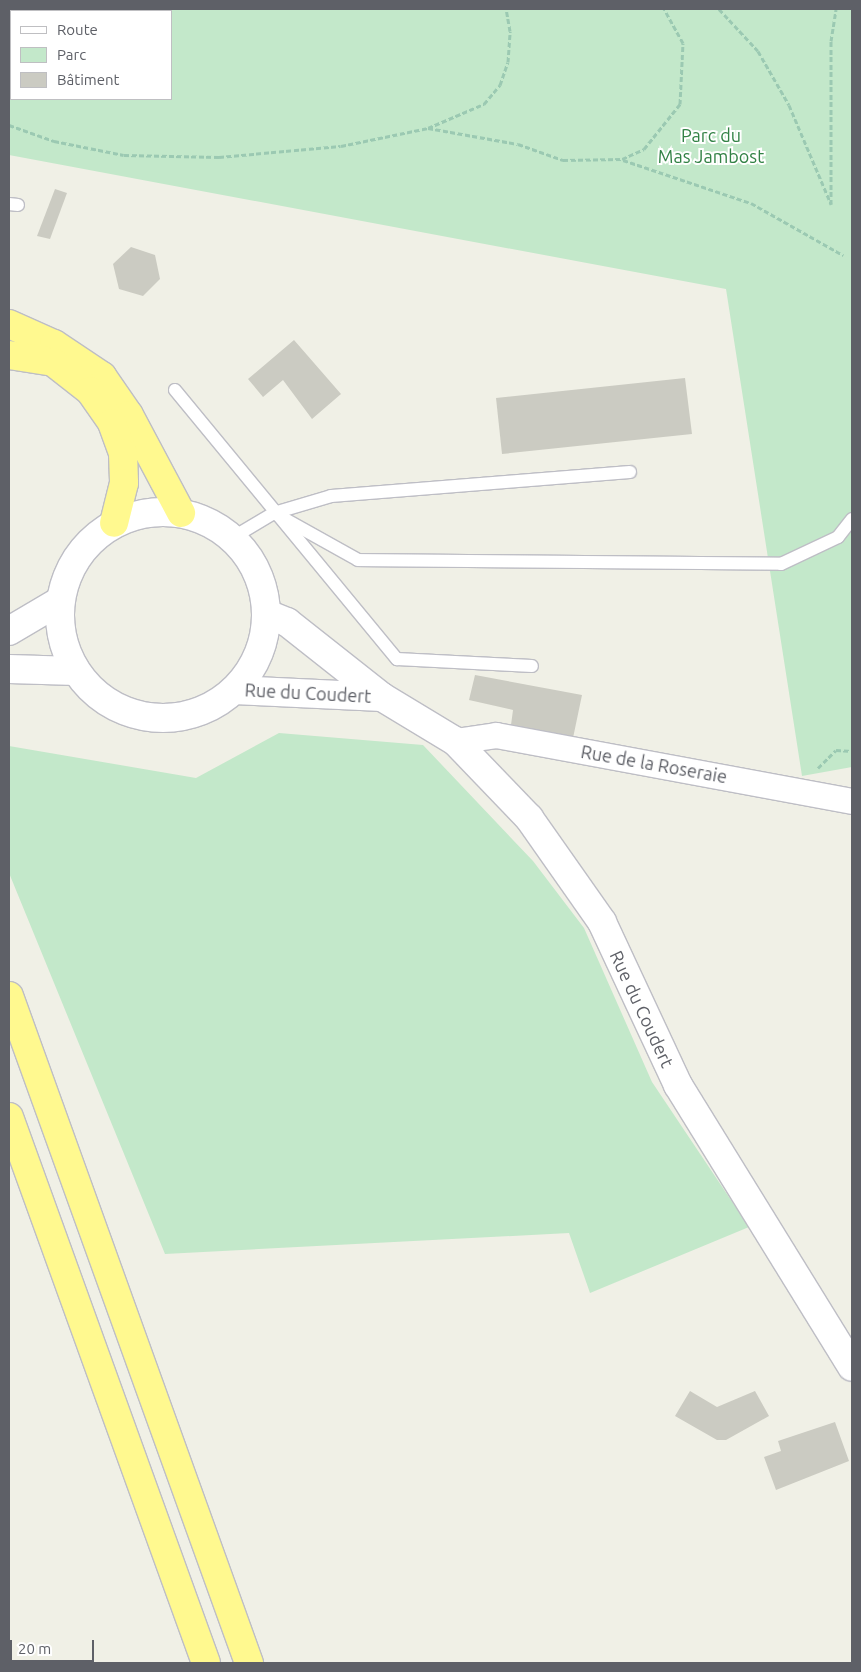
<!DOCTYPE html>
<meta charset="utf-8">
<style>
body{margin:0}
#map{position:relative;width:861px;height:1672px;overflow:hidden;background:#f0f0e6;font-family:Ubuntu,sans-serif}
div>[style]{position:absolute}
.green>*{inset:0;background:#c3e8ca}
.building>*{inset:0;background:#cbcbc2}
.path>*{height:3px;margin-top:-1.5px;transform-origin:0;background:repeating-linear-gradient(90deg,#9bc9b2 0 5px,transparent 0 7.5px)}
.roads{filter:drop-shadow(1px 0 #bebec5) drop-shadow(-1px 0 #bebec5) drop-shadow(0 1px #bebec5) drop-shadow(0 -1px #bebec5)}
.lane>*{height:12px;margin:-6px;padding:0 6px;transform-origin:6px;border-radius:6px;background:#fff}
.street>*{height:25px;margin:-12.5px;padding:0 12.5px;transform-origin:12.5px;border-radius:12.5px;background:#fff}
.secondary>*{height:28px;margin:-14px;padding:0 14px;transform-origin:14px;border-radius:14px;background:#fff}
.secondary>.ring{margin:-14px;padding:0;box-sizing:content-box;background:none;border:28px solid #fff;border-radius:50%}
.highway>*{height:28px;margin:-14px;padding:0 14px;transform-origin:14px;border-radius:14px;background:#fff98f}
span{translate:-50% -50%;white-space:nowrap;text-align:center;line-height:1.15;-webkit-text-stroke:4px #fff;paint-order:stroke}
.park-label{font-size:18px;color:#328245}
.street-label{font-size:18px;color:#5e6067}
.frame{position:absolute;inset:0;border:10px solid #5e6067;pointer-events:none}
.legend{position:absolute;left:10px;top:10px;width:162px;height:90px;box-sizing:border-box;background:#fff;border:1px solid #bfbfc2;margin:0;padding:6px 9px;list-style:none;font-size:15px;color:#5e6067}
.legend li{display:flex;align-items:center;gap:10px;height:25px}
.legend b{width:25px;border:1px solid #bfbfc2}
.scale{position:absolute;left:10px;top:1640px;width:84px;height:22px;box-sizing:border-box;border:2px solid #5e6067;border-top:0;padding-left:6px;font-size:15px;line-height:18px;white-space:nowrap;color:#5e6067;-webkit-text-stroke:4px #fff;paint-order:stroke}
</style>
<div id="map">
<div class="green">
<div style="clip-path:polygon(evenodd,9px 9px,852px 9px,852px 767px,802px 776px,726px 289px,9px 155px,9px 9px,11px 11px,171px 11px,171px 99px,11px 99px,11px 11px)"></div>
<div style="clip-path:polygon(279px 733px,423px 745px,533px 861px,584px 928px,652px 1082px,749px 1227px,590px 1293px,569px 1233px,165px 1254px,9px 873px,9px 746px,196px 778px)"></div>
</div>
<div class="building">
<div style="clip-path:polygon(55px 189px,67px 193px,50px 239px,37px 236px)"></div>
<div style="clip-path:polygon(131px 247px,155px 255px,160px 279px,143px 296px,119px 289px,113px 264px)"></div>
<div style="clip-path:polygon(294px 340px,341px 394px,312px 419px,283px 380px,263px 397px,248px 379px)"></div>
<div style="clip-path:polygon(685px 378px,692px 434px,502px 454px,496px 398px)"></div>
<div style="clip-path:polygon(475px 675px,582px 695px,573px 738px,511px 725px,513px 710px,469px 700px)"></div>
<div style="clip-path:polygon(690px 1391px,717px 1407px,755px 1391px,769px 1416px,726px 1440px,717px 1440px,675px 1416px)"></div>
<div style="clip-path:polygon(835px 1422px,849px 1461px,776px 1490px,764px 1457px,781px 1451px,778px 1441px)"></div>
</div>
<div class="path">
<div style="left:719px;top:9px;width:57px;rotate:47.1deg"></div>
<div style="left:758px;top:51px;width:62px;rotate:60.1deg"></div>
<div style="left:789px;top:105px;width:108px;rotate:67deg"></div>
<div style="left:831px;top:204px;width:163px;rotate:-90deg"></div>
<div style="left:831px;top:41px;width:32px;rotate:-81deg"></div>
<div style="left:9px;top:125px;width:48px;rotate:19.6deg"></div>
<div style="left:54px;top:141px;width:71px;rotate:11.3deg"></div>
<div style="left:124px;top:155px;width:95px;rotate:1.2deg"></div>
<div style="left:219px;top:157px;width:122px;rotate:-5.2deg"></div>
<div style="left:341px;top:146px;width:89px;rotate:-11.7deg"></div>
<div style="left:428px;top:128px;width:91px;rotate:10.1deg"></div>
<div style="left:518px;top:144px;width:48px;rotate:19.6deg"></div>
<div style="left:563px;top:160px;width:59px;rotate:-1deg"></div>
<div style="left:622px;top:159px;width:24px;rotate:-24deg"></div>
<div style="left:644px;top:149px;width:58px;rotate:-51.3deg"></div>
<div style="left:680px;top:104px;width:61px;rotate:-87.2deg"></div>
<div style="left:683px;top:43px;width:39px;rotate:-119deg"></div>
<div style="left:428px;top:128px;width:61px;rotate:-23.2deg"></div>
<div style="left:484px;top:104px;width:25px;rotate:-50deg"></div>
<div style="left:500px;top:85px;width:24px;rotate:-71deg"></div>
<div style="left:508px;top:62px;width:31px;rotate:-86deg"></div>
<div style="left:510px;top:31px;width:22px;rotate:-100deg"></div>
<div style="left:623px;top:160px;width:135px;rotate:18.6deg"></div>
<div style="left:751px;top:203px;width:106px;rotate:29.5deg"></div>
<div style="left:818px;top:768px;width:25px;rotate:-45deg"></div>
<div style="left:836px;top:750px;width:16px;rotate:4deg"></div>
</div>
<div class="roads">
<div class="lane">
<div style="left:9px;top:204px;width:9px;rotate:6deg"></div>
<div style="left:175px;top:390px;width:349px;rotate:50.5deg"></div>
<div style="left:397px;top:659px;width:135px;rotate:3deg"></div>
<div style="left:274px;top:513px;width:96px;rotate:29.2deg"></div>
<div style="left:358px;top:560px;width:423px;rotate:0.5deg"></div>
<div style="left:781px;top:564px;width:63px;rotate:-25.3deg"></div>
<div style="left:838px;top:537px;width:23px;rotate:-52deg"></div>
<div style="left:232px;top:538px;width:49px;rotate:-30.8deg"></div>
<div style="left:274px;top:513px;width:59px;rotate:-16.6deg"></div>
<div style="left:331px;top:496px;width:300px;rotate:-4.6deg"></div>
</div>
<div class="street">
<div style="left:455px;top:741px;width:41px;rotate:-8.3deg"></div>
<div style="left:496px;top:735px;width:362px;rotate:10.5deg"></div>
</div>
<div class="secondary">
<div class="ring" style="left:60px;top:512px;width:178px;height:178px"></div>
<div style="left:267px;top:614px;width:22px;rotate:22deg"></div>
<div style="left:287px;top:622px;width:121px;rotate:38.3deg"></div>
<div style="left:382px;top:697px;width:85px;rotate:31.1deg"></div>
<div style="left:455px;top:741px;width:107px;rotate:46.1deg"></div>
<div style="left:529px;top:818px;width:127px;rotate:54.9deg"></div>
<div style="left:602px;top:922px;width:180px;rotate:65deg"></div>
<div style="left:678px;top:1085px;width:331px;rotate:58.3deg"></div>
<div style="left:9px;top:631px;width:59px;rotate:-30.5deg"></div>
<div style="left:9px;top:669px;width:67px;rotate:1.7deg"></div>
<div style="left:234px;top:690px;width:148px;rotate:2.7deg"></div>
</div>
<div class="highway">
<div style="left:9px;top:324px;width:49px;rotate:24deg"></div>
<div style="left:54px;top:344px;width:58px;rotate:33.7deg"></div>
<div style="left:102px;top:376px;width:47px;rotate:55.3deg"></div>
<div style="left:129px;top:415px;width:111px;rotate:62deg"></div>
<div style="left:9px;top:355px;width:45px;rotate:9deg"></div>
<div style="left:53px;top:362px;width:47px;rotate:38.1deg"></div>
<div style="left:90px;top:391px;width:39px;rotate:55deg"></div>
<div style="left:112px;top:423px;width:32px;rotate:70deg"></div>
<div style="left:123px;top:453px;width:30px;rotate:88deg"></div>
<div style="left:124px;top:483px;width:41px;rotate:104deg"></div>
<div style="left:9px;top:996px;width:709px;rotate:70.21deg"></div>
<div style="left:9px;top:1117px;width:580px;rotate:70.16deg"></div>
</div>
</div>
<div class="park-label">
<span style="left:711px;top:146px">Parc du<br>Mas Jambost</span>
</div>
<div class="street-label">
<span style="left:308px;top:693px;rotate:3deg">Rue du Coudert</span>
<span style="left:654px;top:764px;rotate:10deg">Rue de la Roseraie</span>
<span style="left:642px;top:1009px;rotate:65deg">Rue du Coudert</span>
</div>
<div class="frame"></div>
<ul class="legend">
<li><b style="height:6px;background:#fff"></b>Route</li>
<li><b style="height:14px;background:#c3e8ca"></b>Parc</li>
<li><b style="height:14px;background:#cbcbc2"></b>Bâtiment</li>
</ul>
<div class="scale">20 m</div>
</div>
